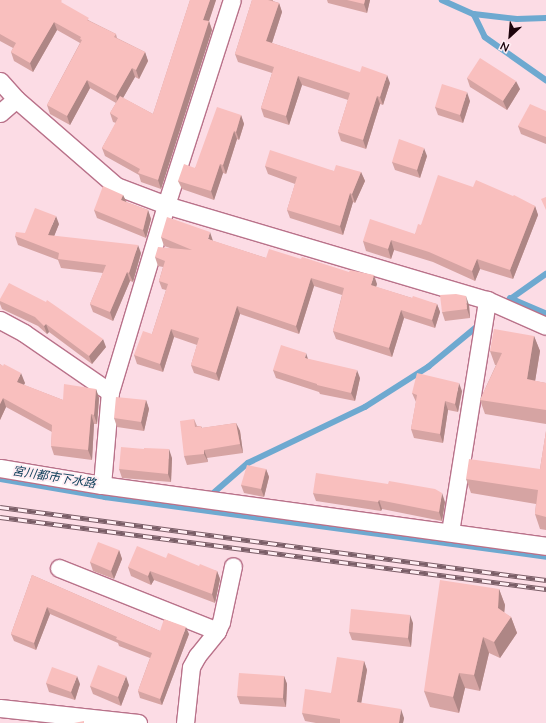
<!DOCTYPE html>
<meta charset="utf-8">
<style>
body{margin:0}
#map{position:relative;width:546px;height:723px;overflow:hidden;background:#fcdce5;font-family:Lato,"Noto Sans JP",sans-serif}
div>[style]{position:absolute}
.stream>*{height:5.5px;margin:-2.75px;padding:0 2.75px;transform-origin:2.75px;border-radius:2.75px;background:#6ea9d0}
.roads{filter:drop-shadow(1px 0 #b9728a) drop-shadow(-1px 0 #b9728a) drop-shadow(0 1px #b9728a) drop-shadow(0 -1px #b9728a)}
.street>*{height:17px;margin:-8.5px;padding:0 8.5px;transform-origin:8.5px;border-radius:8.5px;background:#fff}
.rail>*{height:4.5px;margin-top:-2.25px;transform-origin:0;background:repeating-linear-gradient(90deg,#ffeef3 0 9px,#7a5e67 0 18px);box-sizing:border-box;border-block:1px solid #7a5e67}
.wall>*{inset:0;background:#d6a4a3}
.shaded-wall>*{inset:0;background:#ae8685}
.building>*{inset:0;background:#f9bfbe}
span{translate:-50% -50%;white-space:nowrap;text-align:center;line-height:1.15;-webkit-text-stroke:3.5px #ffeef3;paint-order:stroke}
.water-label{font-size:12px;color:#11415c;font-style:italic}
.north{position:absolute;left:490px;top:16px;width:40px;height:40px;-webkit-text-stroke:3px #ffeef3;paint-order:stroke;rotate:206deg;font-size:11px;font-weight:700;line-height:16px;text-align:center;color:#1c040c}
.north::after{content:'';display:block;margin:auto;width:14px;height:18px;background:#1c040c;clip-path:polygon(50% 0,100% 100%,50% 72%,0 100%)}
</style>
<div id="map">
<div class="stream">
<div style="left:442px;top:0;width:35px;rotate:24deg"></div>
<div style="left:474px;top:14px;width:43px;rotate:6.6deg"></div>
<div style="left:517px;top:19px;width:29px;rotate:-2deg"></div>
<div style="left:474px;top:14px;width:25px;rotate:64deg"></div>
<div style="left:485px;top:37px;width:75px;rotate:35.2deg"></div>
<div style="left:510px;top:298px;width:39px;rotate:23deg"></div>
<div style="left:502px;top:305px;width:54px;rotate:-35.2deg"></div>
<div style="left:0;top:479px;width:107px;rotate:9.7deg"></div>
<div style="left:105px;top:497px;width:445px;rotate:7.7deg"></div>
<div style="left:210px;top:496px;width:50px;rotate:-41deg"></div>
<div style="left:248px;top:463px;width:130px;rotate:-25.6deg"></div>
<div style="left:365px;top:407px;width:75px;rotate:-32.4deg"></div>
<div style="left:428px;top:367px;width:66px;rotate:-39.5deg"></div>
</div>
<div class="roads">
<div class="street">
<div style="left:0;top:81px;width:24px;rotate:48deg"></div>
<div style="left:16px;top:99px;width:133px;rotate:41deg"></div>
<div style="left:116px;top:186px;width:53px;rotate:20.8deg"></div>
<div style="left:166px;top:205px;width:335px;rotate:16.5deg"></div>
<div style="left:487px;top:300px;width:64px;rotate:23.8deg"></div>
<div style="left:0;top:113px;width:21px;rotate:-41deg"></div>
<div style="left:0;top:320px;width:27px;rotate:28deg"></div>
<div style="left:24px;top:333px;width:104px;rotate:34.5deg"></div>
<div style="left:0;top:468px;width:103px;rotate:9.5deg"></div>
<div style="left:102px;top:485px;width:448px;rotate:7.8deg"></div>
<div style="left:102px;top:485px;width:93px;rotate:-85.1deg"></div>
<div style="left:110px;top:392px;width:195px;rotate:-73.3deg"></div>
<div style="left:166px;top:205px;width:215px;rotate:-72.2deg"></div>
<div style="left:450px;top:532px;width:235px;rotate:-80.9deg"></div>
<div style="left:59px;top:568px;width:170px;rotate:21.7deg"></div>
<div style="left:0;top:708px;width:139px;rotate:6.2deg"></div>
<div style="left:185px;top:723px;width:56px;rotate:-83.9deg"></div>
<div style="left:191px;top:667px;width:13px;rotate:-61deg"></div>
<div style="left:197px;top:656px;width:32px;rotate:-51deg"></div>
<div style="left:217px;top:631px;width:10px;rotate:-66deg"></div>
<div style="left:221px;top:622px;width:57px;rotate:-77.9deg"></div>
</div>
</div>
<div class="rail">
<div style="left:0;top:507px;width:551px;rotate:7.62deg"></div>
<div style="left:0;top:517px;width:551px;rotate:7.51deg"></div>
</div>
<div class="wall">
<div style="clip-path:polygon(0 0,63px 4px,90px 21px,116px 34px,117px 38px,145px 52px,148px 61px,139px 79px,135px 77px,123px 98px,153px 114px,190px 0,216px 0,209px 21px,212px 30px,161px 189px,141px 182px,139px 175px,105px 156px,102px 148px,116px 123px,113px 122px,110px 113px,116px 103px,90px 88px,70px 125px,50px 114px,47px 105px,80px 43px,57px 30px,33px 72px,14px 61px,11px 52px,13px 48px,0 41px)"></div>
<div style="clip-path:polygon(252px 0,273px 0,273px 1px,279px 3px,282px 12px,272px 43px,390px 83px,383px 105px,380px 104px,366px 149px,341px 141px,338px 132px,348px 100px,302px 85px,289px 125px,264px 117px,261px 108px,272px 73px,238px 62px,235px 54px)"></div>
<div style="clip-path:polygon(327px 0,370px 0,367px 13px,328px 3px)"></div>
<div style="clip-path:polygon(467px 78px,520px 89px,507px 110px,470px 87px)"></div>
<div style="clip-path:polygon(470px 101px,463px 123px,438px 115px,435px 107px)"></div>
<div style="clip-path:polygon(546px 111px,546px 144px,521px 134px,518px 126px)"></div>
<div style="clip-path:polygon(241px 115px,244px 124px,239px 140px,237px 139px,226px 174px,223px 173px,214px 200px,182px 189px,178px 181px,195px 168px)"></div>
<div style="clip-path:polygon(427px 156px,420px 178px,395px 170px,392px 162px)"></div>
<div style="clip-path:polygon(265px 166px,334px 171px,361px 172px,365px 181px,355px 203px,353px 202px,343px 235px,290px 218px,287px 210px,295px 184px,268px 174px)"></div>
<div style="clip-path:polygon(473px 187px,535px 206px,538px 215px,513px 279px,480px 269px,475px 281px,433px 262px,394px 250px,391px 259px,366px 251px,363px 241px,415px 234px,421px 225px)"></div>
<div style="clip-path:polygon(123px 195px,126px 202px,148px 210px,151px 219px,146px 238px,97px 218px,94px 210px)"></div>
<div style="clip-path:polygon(59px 224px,54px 236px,141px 253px,133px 282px,130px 281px,113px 321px,93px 312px,90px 304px,103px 273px,61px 268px,58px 260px,18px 245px,15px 236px,25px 233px)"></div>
<div style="clip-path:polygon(161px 237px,213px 241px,266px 258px,377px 284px,376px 287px,412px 298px,437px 304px,440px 312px,435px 328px,404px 318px,392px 357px,336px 339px,333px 331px,342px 295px,314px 286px,299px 334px,240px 314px,219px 381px,194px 373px,191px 365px,197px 345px,174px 337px,163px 372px,137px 364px,134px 355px,152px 334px,166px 290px,162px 289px,159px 281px,163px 267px,158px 266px,155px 257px,170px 248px,164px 246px)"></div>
<div style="clip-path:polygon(0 299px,106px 347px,92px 364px,49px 332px,47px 334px,38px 326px,2px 309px,0 304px)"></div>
<div style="clip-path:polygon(469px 305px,470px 318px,445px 321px,442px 312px)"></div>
<div style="clip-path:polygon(534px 336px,540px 351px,535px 381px,546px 383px,546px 424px,485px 414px,480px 400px,496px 365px,495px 365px,490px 351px)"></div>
<div style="clip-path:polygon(308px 359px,360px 378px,355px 401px,320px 394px,319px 392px,276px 378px,273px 370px)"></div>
<div style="clip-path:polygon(0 364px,25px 383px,24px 385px,63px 400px,96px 389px,99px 398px,97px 424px,94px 424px,92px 460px,54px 455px,51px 446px,52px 432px,6px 407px,0 420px)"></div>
<div style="clip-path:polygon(462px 391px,458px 412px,448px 410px,443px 443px,414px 438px,411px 429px,416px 402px,412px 393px)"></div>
<div style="clip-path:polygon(146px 400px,149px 409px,144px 431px,117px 427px,114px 418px)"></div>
<div style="clip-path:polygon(194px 419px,197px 426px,201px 426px,202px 428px,236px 423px,240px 431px,243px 453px,207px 458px,208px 462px,187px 465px,184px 456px)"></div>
<div style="clip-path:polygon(546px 431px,546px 530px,540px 529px,535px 514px,536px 504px,471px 493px,466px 479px,540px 469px)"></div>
<div style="clip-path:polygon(172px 458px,171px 482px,122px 478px,119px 469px)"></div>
<div style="clip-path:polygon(266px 469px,269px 477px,264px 497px,244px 493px,241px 485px)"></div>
<div style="clip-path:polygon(313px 493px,445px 502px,442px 521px,382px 509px,381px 511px,316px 501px)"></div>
<div style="clip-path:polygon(119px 550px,122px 559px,114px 579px,93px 571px,90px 562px)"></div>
<div style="clip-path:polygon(166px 558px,217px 571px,220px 579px,215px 603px,154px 580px,151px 585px,131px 576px,128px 567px)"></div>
<div style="clip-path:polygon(32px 575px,160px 631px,189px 634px,162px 705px,140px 698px,138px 691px,150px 658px,119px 646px,118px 643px,50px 614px,36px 650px,14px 641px,11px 634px)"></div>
<div style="clip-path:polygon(499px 589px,505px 605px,504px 613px,511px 617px,517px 633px,500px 658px,489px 653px,480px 691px,465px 688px,459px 713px,430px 707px,424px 691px)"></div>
<div style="clip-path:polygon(413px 623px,411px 647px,352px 640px,349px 632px)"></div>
<div style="clip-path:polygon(364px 661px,367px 670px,361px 703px,404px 718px,403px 723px,316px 723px,305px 721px,302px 713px,331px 693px)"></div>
<div style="clip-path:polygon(284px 676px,287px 684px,286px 707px,240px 704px,237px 696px)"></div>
<div style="clip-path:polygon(46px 683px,80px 684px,75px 700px,49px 692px)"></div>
<div style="clip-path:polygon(129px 685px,121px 706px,93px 694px,90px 686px)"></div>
</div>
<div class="shaded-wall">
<div style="clip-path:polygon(210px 0,216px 0,209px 21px,212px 30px,161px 189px,158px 180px,203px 20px)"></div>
<div style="clip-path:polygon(365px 0,370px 0,367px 13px,364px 4px)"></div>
<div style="clip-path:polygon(279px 3px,282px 12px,270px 49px,266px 41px)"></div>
<div style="clip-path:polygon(54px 22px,57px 30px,33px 72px,30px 63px)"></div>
<div style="clip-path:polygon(145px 52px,148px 61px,139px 79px,136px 70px)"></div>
<div style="clip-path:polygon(132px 68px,135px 77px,119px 105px,116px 96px)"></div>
<div style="clip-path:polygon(387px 75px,390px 83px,383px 105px,380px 97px)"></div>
<div style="clip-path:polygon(298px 76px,302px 85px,289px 125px,286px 116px)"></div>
<div style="clip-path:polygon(87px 80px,90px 88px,70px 125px,67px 116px)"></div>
<div style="clip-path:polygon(516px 81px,520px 89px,507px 110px,503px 101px)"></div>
<div style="clip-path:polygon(467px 92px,470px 101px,463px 123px,460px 115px)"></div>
<div style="clip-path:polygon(377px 96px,380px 104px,366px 149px,363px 140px)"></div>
<div style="clip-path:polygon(241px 115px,244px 124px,239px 140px,236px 132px)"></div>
<div style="clip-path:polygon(234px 131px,237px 139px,226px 174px,223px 165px)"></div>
<div style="clip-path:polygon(424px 148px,427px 156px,420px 178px,417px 170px)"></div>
<div style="clip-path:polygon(220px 164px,223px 173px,214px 200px,211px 191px)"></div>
<div style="clip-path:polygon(361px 172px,365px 181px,355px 203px,352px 194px)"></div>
<div style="clip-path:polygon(350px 193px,353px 202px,343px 235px,340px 226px)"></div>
<div style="clip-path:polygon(123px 195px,127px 203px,121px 200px)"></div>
<div style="clip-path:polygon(535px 206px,538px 215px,513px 279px,510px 270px)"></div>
<div style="clip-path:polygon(148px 210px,151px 219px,146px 238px,143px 230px)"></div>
<div style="clip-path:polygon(56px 216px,59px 224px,51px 244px,48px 235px)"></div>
<div style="clip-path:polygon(210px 232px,213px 241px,208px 239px)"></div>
<div style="clip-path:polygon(391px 240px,394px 250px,391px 259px,388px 249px)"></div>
<div style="clip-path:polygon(138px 245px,141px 253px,133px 282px,129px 273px)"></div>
<div style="clip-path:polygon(477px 259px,480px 269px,475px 281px,472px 271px)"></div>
<div style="clip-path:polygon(127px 272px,130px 281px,113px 321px,110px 312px)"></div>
<div style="clip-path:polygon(374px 275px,377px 284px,374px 293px,371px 285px)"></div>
<div style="clip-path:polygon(311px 278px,314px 286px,299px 334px,296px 326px)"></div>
<div style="clip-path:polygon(466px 296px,469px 305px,470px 318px,467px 309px)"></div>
<div style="clip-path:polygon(437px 304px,440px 312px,435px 328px,432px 320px)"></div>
<div style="clip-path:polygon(237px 306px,240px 314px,219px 381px,216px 373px)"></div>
<div style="clip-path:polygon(401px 310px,404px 318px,392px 357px,389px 348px)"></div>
<div style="clip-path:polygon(46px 324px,49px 332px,47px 334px,44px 326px)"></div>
<div style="clip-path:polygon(171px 329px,174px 337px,163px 372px,160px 364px)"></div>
<div style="clip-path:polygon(534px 336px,540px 351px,533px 394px,527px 379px)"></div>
<div style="clip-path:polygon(103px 339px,106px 347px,92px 364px,89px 356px)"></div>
<div style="clip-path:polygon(306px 353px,309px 362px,305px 358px)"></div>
<div style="clip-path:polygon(357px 370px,360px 378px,355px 401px,351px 393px)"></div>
<div style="clip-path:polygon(21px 373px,25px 383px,20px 391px,17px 382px)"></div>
<div style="clip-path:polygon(459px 383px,462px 391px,458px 412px,455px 404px)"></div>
<div style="clip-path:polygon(96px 389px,99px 398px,97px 424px,94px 415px)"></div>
<div style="clip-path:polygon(3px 398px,6px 407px,0 420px,0 404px)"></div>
<div style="clip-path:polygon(146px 400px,149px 409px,144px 431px,141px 422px)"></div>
<div style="clip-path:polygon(445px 401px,448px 410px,443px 443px,440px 434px)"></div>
<div style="clip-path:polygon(91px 414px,94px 424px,92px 460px,88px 450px)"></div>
<div style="clip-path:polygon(236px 423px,240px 431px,243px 453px,240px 444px)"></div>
<div style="clip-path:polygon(169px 449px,172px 458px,171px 482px,168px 474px)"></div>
<div style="clip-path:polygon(204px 450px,207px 458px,208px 462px,204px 454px)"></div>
<div style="clip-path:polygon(266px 469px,269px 477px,264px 497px,261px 489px)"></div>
<div style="clip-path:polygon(442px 493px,445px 502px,442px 521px,439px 512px)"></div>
<div style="clip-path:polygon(379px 500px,382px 509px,381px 511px,378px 502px)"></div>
<div style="clip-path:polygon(119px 550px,122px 559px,114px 579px,111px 571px)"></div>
<div style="clip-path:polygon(150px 571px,154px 580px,151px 585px,148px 576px)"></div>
<div style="clip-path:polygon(217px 571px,220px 579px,215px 603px,212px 594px)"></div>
<div style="clip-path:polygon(499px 589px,505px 605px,503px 624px,498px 608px)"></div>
<div style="clip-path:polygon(47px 607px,50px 614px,36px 650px,34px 643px)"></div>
<div style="clip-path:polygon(410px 615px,413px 623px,411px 647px,408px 638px)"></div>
<div style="clip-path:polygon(511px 617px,517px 633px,500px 658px,494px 642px)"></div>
<div style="clip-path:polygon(186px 627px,189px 634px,162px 705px,160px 699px)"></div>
<div style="clip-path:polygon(483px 637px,489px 653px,480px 691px,474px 675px)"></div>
<div style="clip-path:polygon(364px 661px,367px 670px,360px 710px,357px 702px)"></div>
<div style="clip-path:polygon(459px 673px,465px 688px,459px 713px,453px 697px)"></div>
<div style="clip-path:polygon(77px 676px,80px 684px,75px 700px,71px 692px)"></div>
<div style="clip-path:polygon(126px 676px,129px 685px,121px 706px,118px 697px)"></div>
<div style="clip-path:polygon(284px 676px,287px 684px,286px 707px,283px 698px)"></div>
<div style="clip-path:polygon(401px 709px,404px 718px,403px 723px,399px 723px)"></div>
</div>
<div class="building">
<div style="clip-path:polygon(0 0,61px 0,62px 1px,61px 2px,89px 18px,87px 20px,116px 34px,114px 37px,145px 52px,136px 70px,132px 68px,116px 96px,87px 80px,67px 116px,47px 105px,82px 40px,80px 39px,81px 37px,54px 22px,30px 63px,11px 52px,16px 43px,0 34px)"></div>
<div style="clip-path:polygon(190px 0,210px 0,203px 20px,209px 21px,158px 180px,138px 173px,140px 169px,102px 148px,118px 118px,110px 113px,120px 96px,153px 114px)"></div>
<div style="clip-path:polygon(252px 0,268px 0,279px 3px,266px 41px,360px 72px,362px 66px,387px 75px,380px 97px,377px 96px,363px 140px,338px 132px,350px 93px,298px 76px,286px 116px,261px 108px,274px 67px,235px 54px)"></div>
<div style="clip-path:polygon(347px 0,365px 0,364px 4px)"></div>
<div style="clip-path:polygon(480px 58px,516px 81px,503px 101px,467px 78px)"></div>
<div style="clip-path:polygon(442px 84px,467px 92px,460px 115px,435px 107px)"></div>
<div style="clip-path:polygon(530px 104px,546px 111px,546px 137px,518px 126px)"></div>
<div style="clip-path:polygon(217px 107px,241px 115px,236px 132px,234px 131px,223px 165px,220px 164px,211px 191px,178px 181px,184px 164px,195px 168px)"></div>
<div style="clip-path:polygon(399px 139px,424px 148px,417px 170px,392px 162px)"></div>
<div style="clip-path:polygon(270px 150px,334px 171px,336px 165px,361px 172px,352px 194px,350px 193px,340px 226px,287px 210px,297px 177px,265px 166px)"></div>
<div style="clip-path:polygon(438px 175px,473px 187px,476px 180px,513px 196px,514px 195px,535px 206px,510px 270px,477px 259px,472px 271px,429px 252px,391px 240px,388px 249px,363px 241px,370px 219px,415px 234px,418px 224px,421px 225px)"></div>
<div style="clip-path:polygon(103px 186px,123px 195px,121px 200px,148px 210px,143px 230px,94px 210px)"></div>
<div style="clip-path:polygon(546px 197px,546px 210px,541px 199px)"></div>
<div style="clip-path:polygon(35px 208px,56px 216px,48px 235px,138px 245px,129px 273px,127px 272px,110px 312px,90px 304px,106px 265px,58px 259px,59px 253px,15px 236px,16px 232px,25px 233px)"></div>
<div style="clip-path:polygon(167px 217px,210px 232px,208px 239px,266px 258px,269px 249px,301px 259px,302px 257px,349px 272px,350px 270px,374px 275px,371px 285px,412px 298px,413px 296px,437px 304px,432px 320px,401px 310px,389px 348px,333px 331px,344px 288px,311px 278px,296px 326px,237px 306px,216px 373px,191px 365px,199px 338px,171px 329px,160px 364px,134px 355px,143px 331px,152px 334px,168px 284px,159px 281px,165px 261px,155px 257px,158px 247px,192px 250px,161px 237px)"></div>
<div style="clip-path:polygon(9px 283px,46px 302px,47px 300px,103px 339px,89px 356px,46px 324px,44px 326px,35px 317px,0 301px,0 299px)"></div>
<div style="clip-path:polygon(456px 294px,466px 296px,467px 309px,442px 312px,440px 295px)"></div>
<div style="clip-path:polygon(494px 329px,534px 336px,527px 379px,546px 383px,546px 410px,480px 400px,502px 353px,490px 351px)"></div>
<div style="clip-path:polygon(281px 345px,306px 353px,305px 358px,357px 370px,351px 393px,317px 385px,317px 384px,273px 370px)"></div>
<div style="clip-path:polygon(0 364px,3px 366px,4px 364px,21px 373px,17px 382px,63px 400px,64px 384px,96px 389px,94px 415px,91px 414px,88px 450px,51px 446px,52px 425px,3px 398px,0 404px)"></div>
<div style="clip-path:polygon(417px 373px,459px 383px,455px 404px,445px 401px,440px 434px,411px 429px,417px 395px,412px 393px)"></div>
<div style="clip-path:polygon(116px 397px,146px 400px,141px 422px,114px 418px)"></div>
<div style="clip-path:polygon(194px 419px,195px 427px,201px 426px,201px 428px,236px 423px,240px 444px,204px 450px,204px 454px,184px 456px,180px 421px)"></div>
<div style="clip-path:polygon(546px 431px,546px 517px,535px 514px,538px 490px,466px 479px,469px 459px,540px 469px)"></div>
<div style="clip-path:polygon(121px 447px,144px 449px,144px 448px,169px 449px,168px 474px,119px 469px)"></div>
<div style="clip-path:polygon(247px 465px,266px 469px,261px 489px,241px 485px)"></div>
<div style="clip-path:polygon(316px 473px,388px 484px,389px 481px,435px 489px,442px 493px,439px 512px,379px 500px,378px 502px,313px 493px)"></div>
<div style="clip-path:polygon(98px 542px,119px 550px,111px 571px,90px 562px)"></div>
<div style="clip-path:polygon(137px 546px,166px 558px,168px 553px,199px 566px,200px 564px,217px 571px,212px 594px,150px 571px,148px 576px,128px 567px)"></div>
<div style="clip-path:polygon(32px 575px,160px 631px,164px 619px,186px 627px,160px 699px,138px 691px,152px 653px,116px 639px,117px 637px,47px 607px,34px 643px,11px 634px)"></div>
<div style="clip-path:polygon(440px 580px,499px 589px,498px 608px,511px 617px,494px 642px,483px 637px,474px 675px,459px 673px,453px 697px,424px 691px)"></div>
<div style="clip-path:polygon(351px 609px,410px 615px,408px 638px,349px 632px)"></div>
<div style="clip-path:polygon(337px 657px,364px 661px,357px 702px,401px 709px,399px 723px,340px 723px,340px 719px,302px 713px,305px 689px,331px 693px)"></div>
<div style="clip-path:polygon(98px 665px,126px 676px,118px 697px,90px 686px)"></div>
<div style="clip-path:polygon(52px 667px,77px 676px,71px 692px,46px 683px)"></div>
<div style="clip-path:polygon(239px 673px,284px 676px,283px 698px,237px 696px)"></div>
<div style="clip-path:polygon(84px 721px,84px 723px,74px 723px)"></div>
</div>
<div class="water-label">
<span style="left:54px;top:477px;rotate:9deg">宮川都市下水路</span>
</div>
<div class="north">N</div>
</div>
